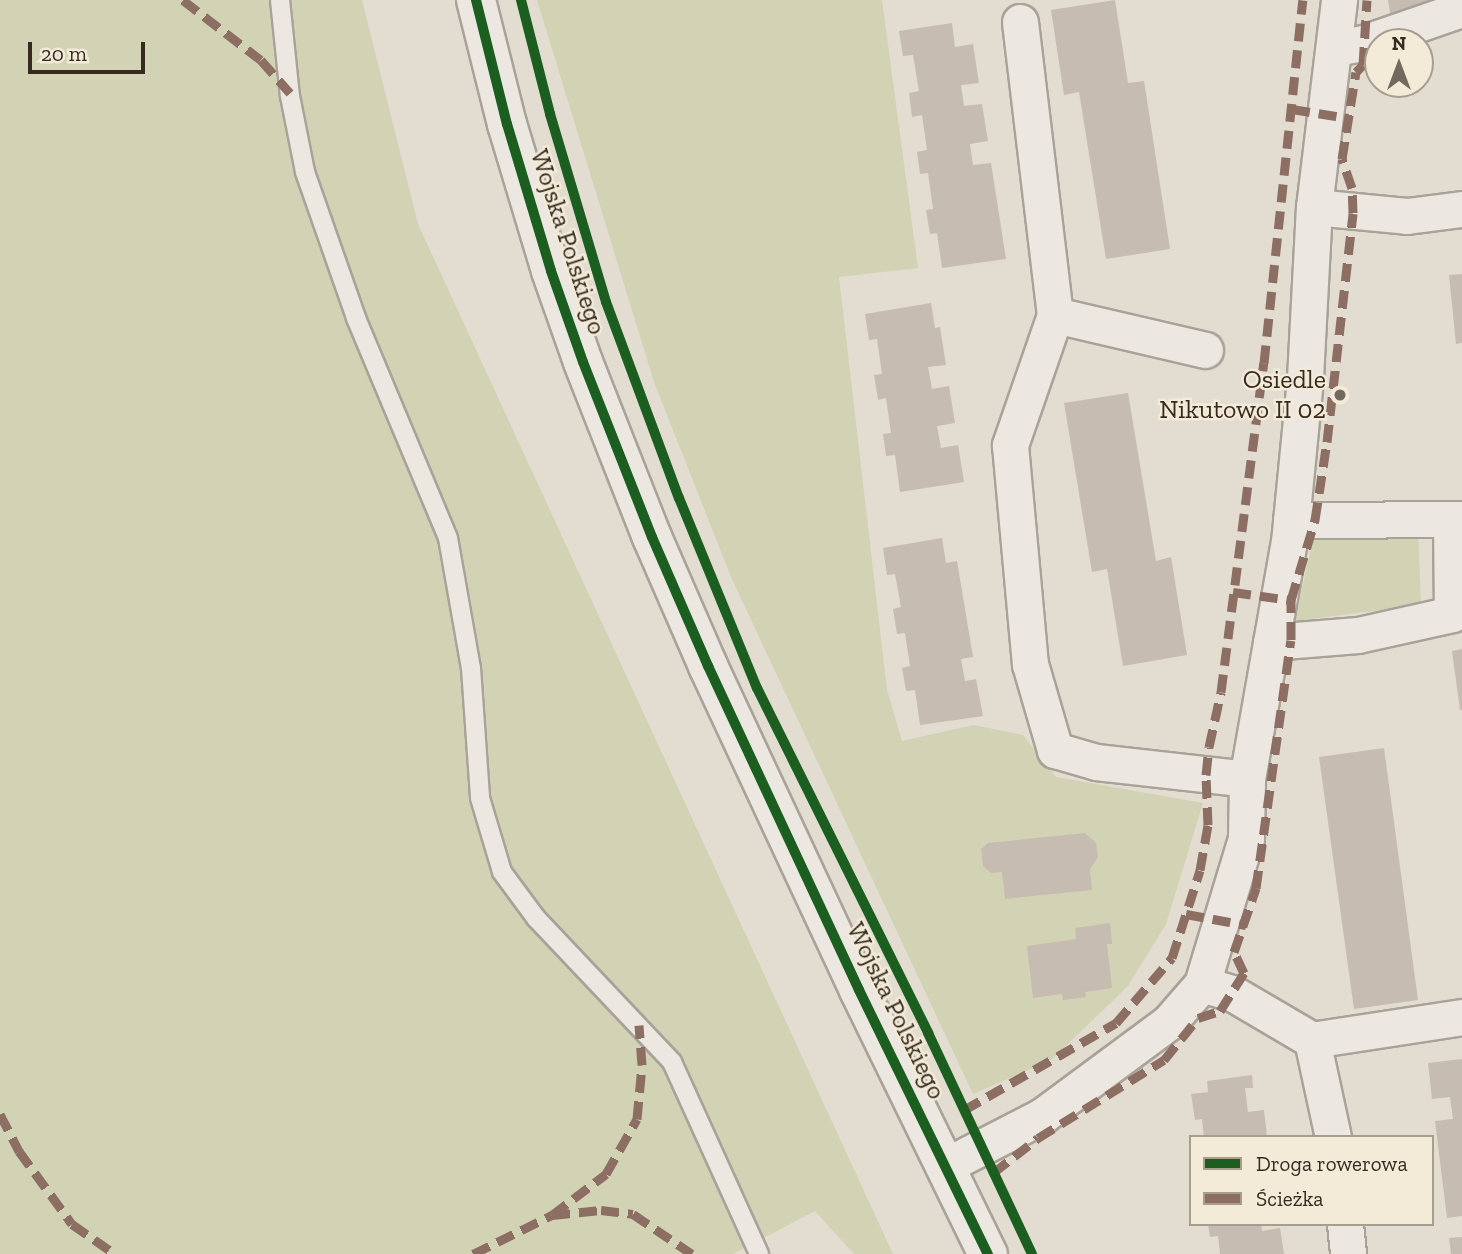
<!DOCTYPE html>
<meta charset="utf-8">
<style>
body{margin:0}
#map{position:relative;width:1462px;height:1254px;overflow:hidden;background:#e3dcd0;font-family:"Zilla Slab",serif}
div>[style]{position:absolute}
.green>*{inset:0;background:#d2d2b4}
.building>*{inset:0;background:#c7bcb1}
.roads{filter:drop-shadow(2px 0 #a9a299) drop-shadow(-2px 0 #a9a299) drop-shadow(0 2px #a9a299) drop-shadow(0 -2px #a9a299)}
.lane>*{height:18px;margin:-9px;padding:0 9px;transform-origin:9px;border-radius:9px;background:#ece8e1}
.street>*{height:35px;margin:-17.5px;padding:0 17.5px;transform-origin:17.5px;border-radius:17.5px;background:#ece8e1}
.secondary>*{height:38px;margin:-19px;padding:0 19px;transform-origin:19px;border-radius:19px;background:#ece8e1}
.quiet>*{height:9px;margin-top:-4.5px;transform-origin:0;background:repeating-linear-gradient(90deg,#8d6e63 0 18px,transparent 0 27px)}
.cycleway>*{height:10px;margin:-5px;padding:0 5px;transform-origin:5px;border-radius:5px;background:#1b5e20}
.dots>*{width:19px;height:19px;translate:-50% -50%;box-sizing:border-box;border:4px solid #f3ead7;border-radius:50%}
span{translate:-50% -50%;white-space:nowrap;text-align:center;line-height:1.15;-webkit-text-stroke:5px #f3ead7;paint-order:stroke}
.street-label{font-size:26px;color:#372b21}
.poi-label{font-size:26px;color:#372b21}
.right{translate:-100% -50%;text-align:right}
.legend{position:absolute;left:1189px;top:1135px;width:245px;height:91px;box-sizing:border-box;background:#f3ead7;border:2px solid #a89e8e;margin:0;padding:9px 12px;list-style:none;font-size:21px;color:#372b21}
.legend li{display:flex;align-items:center;gap:14px;height:35px}
.legend b{width:35px;border:2px solid #a89e8e}
.north{position:absolute;left:1364px;top:28px;width:70px;height:70px;box-sizing:border-box;background:#f3ead7;border:2px solid #a89e8e;border-radius:50%;rotate:0deg;font-size:19px;font-weight:700;line-height:28px;text-align:center;color:#372b21}
.north::after{content:'';display:block;margin:auto;width:24px;height:32px;background:#73695e;clip-path:polygon(50% 0,100% 100%,50% 72%,0 100%)}
.scale{position:absolute;left:28px;top:42px;width:117px;height:32px;box-sizing:border-box;border:4px solid #372b21;border-top:0;padding-left:9px;font-size:21px;line-height:24px;white-space:nowrap;color:#372b21;-webkit-text-stroke:5px #f3ead7;paint-order:stroke}
</style>
<div id="map">
<div class="green">
<div style="clip-path:polygon(0 0,362px 0,418px 224px,893px 1254px,854px 1254px,815px 1211px,733px 1254px,0 1254px)"></div>
<div style="clip-path:polygon(537px 0,882px 0,918px 268px,839px 277px,887px 690px,902px 741px,974px 725px,1023px 735px,1056px 777px,1203px 803px,1166px 924px,1128px 986px,1051px 1060px,973px 1094px,731px 577px,654px 382px)"></div>
<div style="clip-path:polygon(1418px 529px,1421px 605px,1295px 621px,1314px 534px)"></div>
</div>
<div class="building">
<div style="clip-path:polygon(1115px 0,1128px 83px,1144px 81px,1170px 249px,1106px 259px,1079px 92px,1064px 95px,1051px 10px)"></div>
<div style="clip-path:polygon(1388px 0,1442px 0,1443px 7px,1390px 13px)"></div>
<div style="clip-path:polygon(952px 23px,955px 47px,973px 44px,979px 83px,961px 85px,964px 106px,982px 104px,988px 141px,970px 144px,973px 165px,991px 163px,1006px 259px,942px 268px,937px 233px,930px 234px,926px 210px,933px 209px,928px 173px,920px 174px,917px 152px,927px 150px,922px 115px,912px 117px,909px 93px,919px 91px,913px 55px,903px 56px,899px 31px)"></div>
<div style="clip-path:polygon(1462px 274px,1462px 343px,1456px 344px,1449px 275px)"></div>
<div style="clip-path:polygon(931px 303px,935px 328px,940px 327px,946px 365px,928px 367px,932px 389px,949px 386px,955px 423px,937px 426px,941px 448px,958px 445px,964px 482px,900px 492px,895px 455px,886px 456px,883px 434px,891px 433px,886px 398px,878px 400px,874px 375px,882px 374px,877px 339px,869px 340px,865px 314px)"></div>
<div style="clip-path:polygon(1128px 393px,1156px 561px,1171px 557px,1187px 655px,1123px 666px,1107px 569px,1092px 572px,1064px 403px)"></div>
<div style="clip-path:polygon(942px 538px,946px 563px,957px 561px,973px 657px,961px 659px,965px 681px,976px 679px,983px 716px,920px 725px,915px 690px,906px 691px,902px 668px,910px 666px,905px 633px,897px 634px,893px 609px,901px 607px,895px 574px,887px 575px,883px 548px)"></div>
<div style="clip-path:polygon(1462px 649px,1462px 710px,1460px 710px,1452px 651px)"></div>
<div style="clip-path:polygon(1384px 748px,1418px 1000px,1354px 1009px,1319px 757px)"></div>
<div style="clip-path:polygon(1085px 833px,1096px 843px,1098px 857px,1090px 869px,1092px 890px,1005px 899px,1002px 872px,991px 873px,983px 866px,981px 849px,988px 843px)"></div>
<div style="clip-path:polygon(1110px 923px,1112px 944px,1107px 944px,1112px 988px,1085px 992px,1086px 997px,1063px 1000px,1062px 994px,1033px 998px,1027px 946px,1076px 939px,1075px 928px)"></div>
<div style="clip-path:polygon(1462px 1059px,1462px 1216px,1447px 1218px,1435px 1121px,1453px 1119px,1450px 1097px,1432px 1099px,1428px 1063px)"></div>
<div style="clip-path:polygon(1252px 1075px,1253px 1088px,1245px 1088px,1248px 1112px,1264px 1110px,1267px 1137px,1204px 1137px,1202px 1119px,1195px 1120px,1191px 1094px,1208px 1092px,1207px 1081px)"></div>
<div style="clip-path:polygon(1208px 1224px,1261px 1224px,1262px 1231px,1280px 1228px,1284px 1254px,1220px 1254px,1218px 1236px,1210px 1237px)"></div>
<div style="clip-path:polygon(1462px 1237px,1462px 1254px,1451px 1254px,1449px 1238px)"></div>
</div>
<div class="roads">
<div class="lane">
<div style="left:280px;top:0;width:97px;rotate:84.1deg"></div>
<div style="left:290px;top:96px;width:77px;rotate:78.8deg"></div>
<div style="left:305px;top:172px;width:155px;rotate:70.7deg"></div>
<div style="left:356px;top:318px;width:238px;rotate:67.3deg"></div>
<div style="left:448px;top:538px;width:132px;rotate:80deg"></div>
<div style="left:471px;top:668px;width:130px;rotate:86deg"></div>
<div style="left:480px;top:798px;width:77px;rotate:73.4deg"></div>
<div style="left:502px;top:872px;width:57px;rotate:53.5deg"></div>
<div style="left:536px;top:918px;width:198px;rotate:46.6deg"></div>
<div style="left:672px;top:1062px;width:211px;rotate:65.6deg"></div>
</div>
<div class="street">
<div style="left:1020px;top:22px;width:295px;rotate:83.2deg"></div>
<div style="left:1055px;top:315px;width:138px;rotate:109.1deg"></div>
<div style="left:1010px;top:445px;width:220px;rotate:84.8deg"></div>
<div style="left:1030px;top:664px;width:90px;rotate:73.8deg"></div>
<div style="left:1055px;top:750px;width:43px;rotate:16.3deg"></div>
<div style="left:1096px;top:762px;width:152px;rotate:6.4deg"></div>
<div style="left:1335px;top:48px;width:28px;rotate:-10deg"></div>
<div style="left:1363px;top:43px;width:105px;rotate:-19deg"></div>
<div style="left:1314px;top:207px;width:93px;rotate:5.5deg"></div>
<div style="left:1407px;top:216px;width:55px;rotate:-7.3deg"></div>
<div style="left:1055px;top:315px;width:154px;rotate:13.1deg"></div>
<div style="left:1291px;top:520px;width:171px;rotate:-0.3deg"></div>
<div style="left:1271px;top:642px;width:87px;rotate:-4.6deg"></div>
<div style="left:1358px;top:635px;width:96px;rotate:-12.6deg"></div>
<div style="left:1452px;top:614px;width:94px;rotate:-90.6deg"></div>
<div style="left:1202px;top:984px;width:31px;rotate:17deg"></div>
<div style="left:1232px;top:993px;width:93px;rotate:30.4deg"></div>
<div style="left:1312px;top:1040px;width:99px;rotate:77.8deg"></div>
<div style="left:1312px;top:1040px;width:152px;rotate:-8.7deg"></div>
<div style="left:945px;top:1166px;width:109px;rotate:-27.3deg"></div>
<div style="left:1042px;top:1116px;width:158px;rotate:-36.5deg"></div>
<div style="left:1169px;top:1022px;width:50px;rotate:-49deg"></div>
<div style="left:1202px;top:984px;width:152px;rotate:-73.2deg"></div>
<div style="left:1246px;top:838px;width:59px;rotate:-89deg"></div>
<div style="left:1247px;top:779px;width:241px;rotate:-80deg"></div>
<div style="left:1289px;top:542px;width:165px;rotate:-84.4deg"></div>
<div style="left:1305px;top:378px;width:171px;rotate:-87deg"></div>
<div style="left:1314px;top:207px;width:209px;rotate:-83.1deg"></div>
<div style="left:1345px;top:1224px;width:30px;rotate:84deg"></div>
</div>
<div class="secondary">
<div style="left:476px;top:0;width:128px;rotate:76deg"></div>
<div style="left:507px;top:124px;width:153px;rotate:73.3deg"></div>
<div style="left:551px;top:271px;width:96px;rotate:70.6deg"></div>
<div style="left:583px;top:362px;width:188px;rotate:68.5deg"></div>
<div style="left:652px;top:537px;width:141px;rotate:66.5deg"></div>
<div style="left:708px;top:666px;width:357px;rotate:65deg"></div>
<div style="left:859px;top:990px;width:294px;rotate:64deg"></div>
</div>
</div>
<div class="quiet">
<div style="left:183px;top:0;width:98px;rotate:37.6deg"></div>
<div style="left:261px;top:60px;width:44px;rotate:48.7deg"></div>
<div style="left:1292px;top:109px;width:57px;rotate:9.1deg"></div>
<div style="left:1233px;top:592px;width:59px;rotate:7.9deg"></div>
<div style="left:1186px;top:914px;width:61px;rotate:10.4deg"></div>
<div style="left:964px;top:1110px;width:175px;rotate:-29.8deg"></div>
<div style="left:1116px;top:1023px;width:86px;rotate:-49.3deg"></div>
<div style="left:1172px;top:958px;width:92px;rotate:-72.3deg"></div>
<div style="left:1200px;top:870px;width:46px;rotate:-79.9deg"></div>
<div style="left:1208px;top:825px;width:50px;rotate:-92.3deg"></div>
<div style="left:1206px;top:775px;width:28px;rotate:-84deg"></div>
<div style="left:1209px;top:747px;width:56px;rotate:-77.7deg"></div>
<div style="left:1221px;top:692px;width:332px;rotate:-82.6deg"></div>
<div style="left:1264px;top:363px;width:365px;rotate:-83.9deg"></div>
<div style="left:0;top:1114px;width:42px;rotate:62.8deg"></div>
<div style="left:19px;top:1151px;width:90px;rotate:54deg"></div>
<div style="left:72px;top:1224px;width:52px;rotate:34.9deg"></div>
<div style="left:993px;top:1173px;width:57px;rotate:-37.9deg"></div>
<div style="left:1038px;top:1138px;width:148px;rotate:-31.8deg"></div>
<div style="left:1164px;top:1060px;width:54px;rotate:-51deg"></div>
<div style="left:1198px;top:1018px;width:23px;rotate:-18deg"></div>
<div style="left:1220px;top:1011px;width:45px;rotate:-57.7deg"></div>
<div style="left:1244px;top:973px;width:23px;rotate:-115deg"></div>
<div style="left:1234px;top:952px;width:68px;rotate:-71deg"></div>
<div style="left:1256px;top:888px;width:250px;rotate:-82deg"></div>
<div style="left:1291px;top:640px;width:40px;rotate:-90deg"></div>
<div style="left:1291px;top:600px;width:84px;rotate:-73.3deg"></div>
<div style="left:1315px;top:520px;width:79px;rotate:-81.3deg"></div>
<div style="left:1327px;top:442px;width:230px;rotate:-83.5deg"></div>
<div style="left:1353px;top:213px;width:25px;rotate:-92deg"></div>
<div style="left:1352px;top:188px;width:31px;rotate:-109deg"></div>
<div style="left:1342px;top:159px;width:88px;rotate:-80.9deg"></div>
<div style="left:1356px;top:72px;width:10px;rotate:-45deg"></div>
<div style="left:1363px;top:65px;width:65px;rotate:-86.5deg"></div>
<div style="left:552px;top:1215px;width:49px;rotate:-5.8deg"></div>
<div style="left:601px;top:1210px;width:32px;rotate:7deg"></div>
<div style="left:633px;top:1214px;width:71px;rotate:34.1deg"></div>
<div style="left:473px;top:1254px;width:88px;rotate:-26.3deg"></div>
<div style="left:552px;top:1215px;width:68px;rotate:-37.2deg"></div>
<div style="left:606px;top:1174px;width:63px;rotate:-60.6deg"></div>
<div style="left:637px;top:1119px;width:54px;rotate:-84.7deg"></div>
<div style="left:642px;top:1065px;width:40px;rotate:-94.3deg"></div>
</div>
<div class="cycleway">
<div style="left:476px;top:0;width:128px;rotate:76deg"></div>
<div style="left:507px;top:124px;width:153px;rotate:73.3deg"></div>
<div style="left:551px;top:271px;width:96px;rotate:70.6deg"></div>
<div style="left:583px;top:362px;width:188px;rotate:68.5deg"></div>
<div style="left:652px;top:537px;width:141px;rotate:66.5deg"></div>
<div style="left:708px;top:666px;width:357px;rotate:65deg"></div>
<div style="left:859px;top:990px;width:294px;rotate:64deg"></div>
<div style="left:521px;top:0;width:118px;rotate:75.7deg"></div>
<div style="left:550px;top:114px;width:196px;rotate:73.4deg"></div>
<div style="left:606px;top:302px;width:209px;rotate:69.6deg"></div>
<div style="left:679px;top:498px;width:205px;rotate:67.7deg"></div>
<div style="left:757px;top:688px;width:385px;rotate:63.6deg"></div>
<div style="left:928px;top:1033px;width:244px;rotate:64.8deg"></div>
</div>
<div class="dots">
<div style="left:1340px;top:395px;background:#73695e"></div>
</div>
<div class="street-label">
<span style="left:568px;top:242px;rotate:72deg">Wojska Polskiego</span>
<span style="left:896px;top:1011px;rotate:64deg">Wojska Polskiego</span>
</div>
<div class="poi-label">
<span class="right" style="left:1326px;top:395px">Osiedle<br>Nikutowo II 02</span>
</div>
<ul class="legend">
<li><b style="height:9px;background:#1b5e20"></b>Droga rowerowa</li>
<li><b style="height:9px;background:#8d6e63"></b>Ścieżka</li>
</ul>
<div class="north">N</div>
<div class="scale">20 m</div>
</div>
